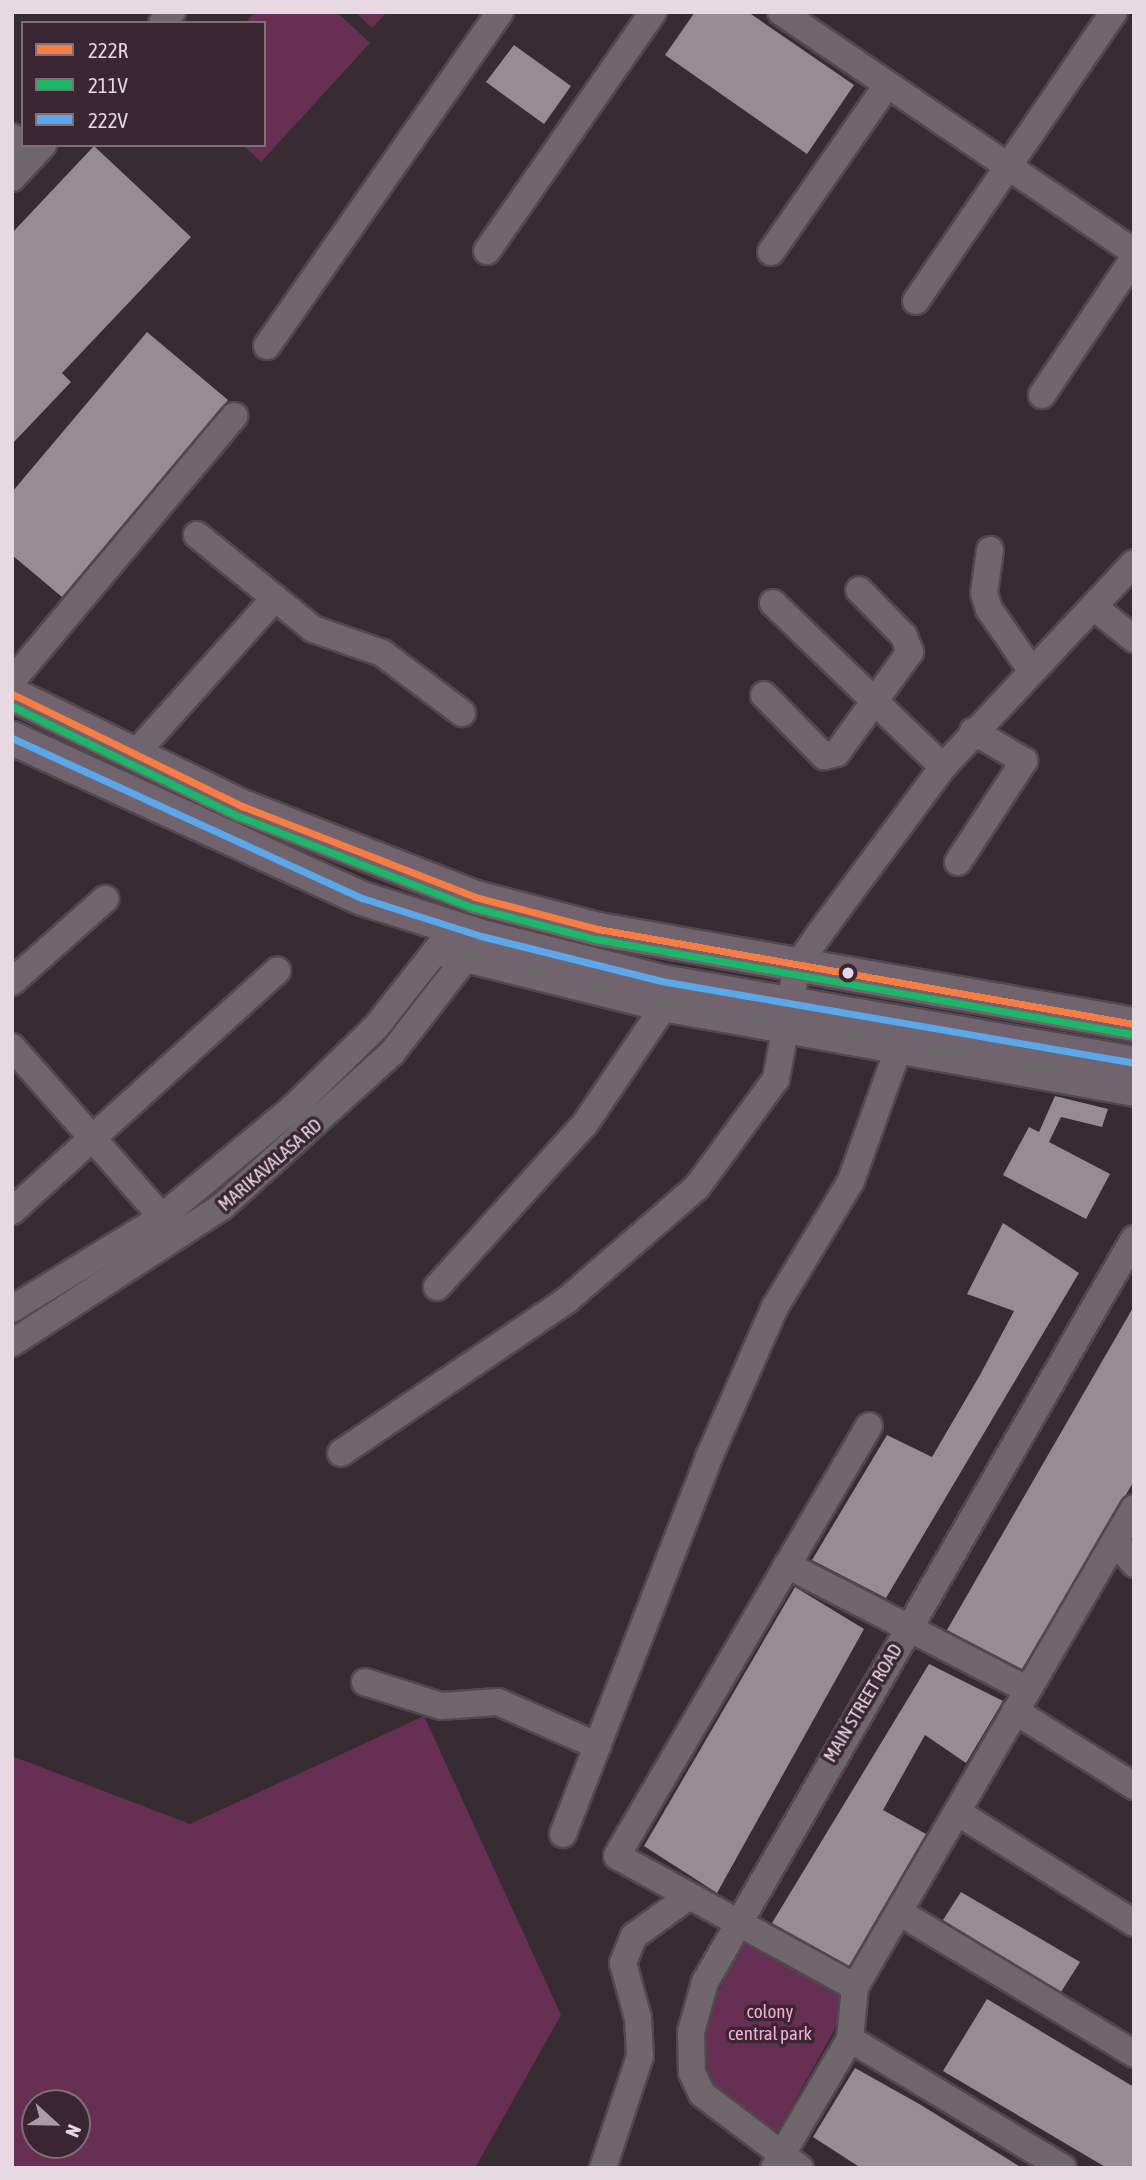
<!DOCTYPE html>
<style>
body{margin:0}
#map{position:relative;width:1146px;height:2180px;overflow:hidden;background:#372c32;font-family:"Asap Condensed",sans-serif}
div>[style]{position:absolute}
.green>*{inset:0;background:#672f53}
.building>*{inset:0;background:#988b93}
.roads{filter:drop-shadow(2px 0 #52484e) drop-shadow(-2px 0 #52484e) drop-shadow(0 2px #52484e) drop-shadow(0 -2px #52484e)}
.minor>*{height:26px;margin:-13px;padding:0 13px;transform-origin:13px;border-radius:13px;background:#70676c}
.major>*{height:33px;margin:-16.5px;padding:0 16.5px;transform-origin:16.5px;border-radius:16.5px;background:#72646e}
.bus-1>*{height:7px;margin:-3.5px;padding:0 3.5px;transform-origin:3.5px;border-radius:3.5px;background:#f77d43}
.bus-2>*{height:7px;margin:-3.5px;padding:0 3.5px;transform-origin:3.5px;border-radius:3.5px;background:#1ab867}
.bus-3>*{height:7px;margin:-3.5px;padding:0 3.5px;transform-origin:3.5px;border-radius:3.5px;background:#5aa8eb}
.dots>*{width:19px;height:19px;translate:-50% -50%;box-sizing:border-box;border:4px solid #3b2733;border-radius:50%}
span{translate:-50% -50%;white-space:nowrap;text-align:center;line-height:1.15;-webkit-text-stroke:7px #3b2733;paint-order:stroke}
.street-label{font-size:19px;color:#e7d9e1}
.park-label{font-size:19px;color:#f6aad7}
.frame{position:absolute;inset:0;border:14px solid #e7d9e1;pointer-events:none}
.legend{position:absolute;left:21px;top:21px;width:245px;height:126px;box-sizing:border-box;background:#3b2733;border:2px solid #806e79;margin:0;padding:9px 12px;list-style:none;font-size:21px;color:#e7d9e1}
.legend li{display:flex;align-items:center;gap:14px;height:35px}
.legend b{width:35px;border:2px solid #806e79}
.north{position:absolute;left:21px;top:2089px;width:70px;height:70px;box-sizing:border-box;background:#3b2733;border:2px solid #806e79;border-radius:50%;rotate:112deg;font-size:19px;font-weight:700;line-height:28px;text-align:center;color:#e7d9e1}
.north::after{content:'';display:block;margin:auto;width:24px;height:32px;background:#a99ca4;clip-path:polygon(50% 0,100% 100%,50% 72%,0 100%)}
</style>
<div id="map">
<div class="green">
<div style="clip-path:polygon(255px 12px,337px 12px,370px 43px,261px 162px,243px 145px,264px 145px,264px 23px,245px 23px)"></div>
<div style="clip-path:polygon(355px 12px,387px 12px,372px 28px)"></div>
<div style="clip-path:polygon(evenodd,424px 1716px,561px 2015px,475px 2168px,12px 2168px,12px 1756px,190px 1824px,424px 1716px,35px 2103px,77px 2103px,77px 2145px,35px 2145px,35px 2103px)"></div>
<div style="clip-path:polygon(745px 1939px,839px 1992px,843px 2014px,773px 2140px,715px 2098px,704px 2053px,710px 2008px)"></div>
</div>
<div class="building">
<div style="clip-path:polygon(695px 12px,748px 12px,854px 85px,807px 154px,665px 55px)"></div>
<div style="clip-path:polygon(514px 45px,571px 86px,544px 124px,486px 82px)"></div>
<div style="clip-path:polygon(94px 146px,191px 237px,62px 373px,71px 382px,12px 444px,12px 233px)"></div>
<div style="clip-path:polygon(147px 332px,228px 400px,62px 597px,12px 555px,12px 492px)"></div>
<div style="clip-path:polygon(1055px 1096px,1108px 1109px,1102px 1127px,1061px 1117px,1049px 1142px,1110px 1174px,1086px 1219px,1003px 1175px,1029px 1127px,1039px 1132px)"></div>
<div style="clip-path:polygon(1003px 1223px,1079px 1273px,886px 1598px,812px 1560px,887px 1435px,932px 1457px,980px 1375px,1014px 1311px,967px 1294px)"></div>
<div style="clip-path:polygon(1134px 1306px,1134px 1481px,1022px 1669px,947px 1630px)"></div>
<div style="clip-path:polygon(795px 1587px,864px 1629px,717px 1893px,644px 1846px)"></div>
<div style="clip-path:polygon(929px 1664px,1003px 1701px,966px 1763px,925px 1735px,883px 1810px,926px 1834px,849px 1966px,772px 1923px)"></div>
<div style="clip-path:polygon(961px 1892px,1080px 1962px,1061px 1992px,943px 1920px)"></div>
<div style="clip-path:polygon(987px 1999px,1134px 2087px,1134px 2168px,1107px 2168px,943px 2071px)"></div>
<div style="clip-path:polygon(855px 2068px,921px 2105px,1022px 2168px,861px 2168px,813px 2137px)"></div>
</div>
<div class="roads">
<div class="minor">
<div style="left:781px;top:12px;width:427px;rotate:34.2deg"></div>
<div style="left:162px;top:23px;width:15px;rotate:-48deg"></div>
<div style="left:12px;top:137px;width:28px;rotate:42deg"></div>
<div style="left:12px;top:178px;width:45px;rotate:-46.8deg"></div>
<div style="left:487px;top:251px;width:291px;rotate:-55.2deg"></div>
<div style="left:771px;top:252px;width:203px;rotate:-55.2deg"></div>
<div style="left:916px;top:301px;width:350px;rotate:-55.6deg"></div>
<div style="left:267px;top:346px;width:407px;rotate:-55.1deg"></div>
<div style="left:1042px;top:395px;width:165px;rotate:-56.1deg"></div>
<div style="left:197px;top:535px;width:149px;rotate:39deg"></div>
<div style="left:313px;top:629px;width:73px;rotate:19.2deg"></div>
<div style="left:382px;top:653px;width:100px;rotate:36.9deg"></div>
<div style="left:990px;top:550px;width:43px;rotate:97.9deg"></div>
<div style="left:984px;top:593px;width:17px;rotate:73deg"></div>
<div style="left:989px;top:609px;width:74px;rotate:55.5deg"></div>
<div style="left:773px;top:603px;width:236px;rotate:44deg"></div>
<div style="left:1094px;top:607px;width:51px;rotate:38.7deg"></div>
<div style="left:12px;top:681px;width:346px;rotate:-50deg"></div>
<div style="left:764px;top:695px;width:86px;rotate:45.5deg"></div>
<div style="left:824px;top:756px;width:13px;rotate:-13deg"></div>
<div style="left:837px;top:753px;width:125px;rotate:-54.1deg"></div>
<div style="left:910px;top:652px;width:17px;rotate:-111deg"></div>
<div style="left:904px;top:636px;width:64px;rotate:-134.4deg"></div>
<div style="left:134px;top:755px;width:211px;rotate:-48.1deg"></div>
<div style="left:958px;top:862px;width:121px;rotate:-56.8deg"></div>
<div style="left:1024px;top:761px;width:59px;rotate:-149.5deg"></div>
<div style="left:438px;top:952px;width:232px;rotate:14deg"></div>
<div style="left:663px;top:1008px;width:479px;rotate:10.2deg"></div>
<div style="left:12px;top:982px;width:125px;rotate:-41.7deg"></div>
<div style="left:12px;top:1047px;width:227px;rotate:48.6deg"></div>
<div style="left:12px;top:1211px;width:358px;rotate:-42.2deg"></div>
<div style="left:437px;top:1287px;width:220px;rotate:-47.8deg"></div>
<div style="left:585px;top:1124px;width:140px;rotate:-56.1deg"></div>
<div style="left:12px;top:1309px;width:176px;rotate:-31.5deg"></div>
<div style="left:162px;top:1217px;width:170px;rotate:-39.8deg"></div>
<div style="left:293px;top:1108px;width:116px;rotate:-44.3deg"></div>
<div style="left:376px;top:1027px;width:113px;rotate:-51.8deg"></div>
<div style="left:12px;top:1343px;width:252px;rotate:-33deg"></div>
<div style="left:223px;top:1206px;width:228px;rotate:-42.2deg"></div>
<div style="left:392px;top:1053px;width:135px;rotate:-52.2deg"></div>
<div style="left:869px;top:1426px;width:498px;rotate:120.4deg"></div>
<div style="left:617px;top:1856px;width:272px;rotate:28.8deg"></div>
<div style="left:855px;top:1987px;width:554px;rotate:-59.78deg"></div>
<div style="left:341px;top:1453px;width:273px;rotate:-34.1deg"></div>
<div style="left:567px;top:1300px;width:172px;rotate:-41deg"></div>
<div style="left:697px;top:1187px;width:134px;rotate:-53.8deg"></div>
<div style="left:776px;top:1079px;width:115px;rotate:-79.5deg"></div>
<div style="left:797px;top:966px;width:40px;rotate:-55.1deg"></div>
<div style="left:820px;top:933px;width:207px;rotate:-53.5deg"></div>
<div style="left:943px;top:767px;width:279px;rotate:-46.9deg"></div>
<div style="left:1115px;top:1541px;width:30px;rotate:50deg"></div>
<div style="left:787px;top:1565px;width:271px;rotate:27.4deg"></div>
<div style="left:365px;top:1682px;width:80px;rotate:17.5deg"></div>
<div style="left:441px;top:1706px;width:57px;rotate:-4deg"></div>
<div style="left:498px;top:1702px;width:109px;rotate:23.7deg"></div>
<div style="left:1015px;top:1711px;width:141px;rotate:32.2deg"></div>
<div style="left:957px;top:1812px;width:209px;rotate:32.1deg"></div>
<div style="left:563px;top:1834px;width:404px;rotate:-68.8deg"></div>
<div style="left:709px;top:1457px;width:164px;rotate:-66.3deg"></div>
<div style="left:775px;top:1307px;width:147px;rotate:-58.9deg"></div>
<div style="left:851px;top:1181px;width:139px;rotate:-70.3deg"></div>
<div style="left:899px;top:1912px;width:275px;rotate:31.1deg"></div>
<div style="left:850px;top:2039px;width:249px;rotate:31.2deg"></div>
<div style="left:603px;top:2168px;width:118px;rotate:-71.7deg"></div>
<div style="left:640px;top:2056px;width:38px;rotate:-93deg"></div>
<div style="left:638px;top:2018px;width:57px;rotate:-105.3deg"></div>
<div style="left:623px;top:1963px;width:29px;rotate:-68deg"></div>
<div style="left:634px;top:1936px;width:67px;rotate:-35.8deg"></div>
<div style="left:774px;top:2168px;width:150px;rotate:-59.5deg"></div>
<div style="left:850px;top:2039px;width:52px;rotate:-84.5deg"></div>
<div style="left:800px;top:2168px;width:123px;rotate:-142.9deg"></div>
<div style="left:702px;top:2094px;width:23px;rotate:-115deg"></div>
<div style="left:692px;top:2073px;width:41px;rotate:-91.4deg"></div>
<div style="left:691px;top:2032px;width:52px;rotate:-74.4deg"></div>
<div style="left:705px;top:1982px;width:858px;rotate:-60deg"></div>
</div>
<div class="major">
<div style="left:12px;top:694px;width:256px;rotate:26deg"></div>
<div style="left:242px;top:806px;width:250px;rotate:21.3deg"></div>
<div style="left:475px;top:897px;width:127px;rotate:14.6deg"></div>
<div style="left:598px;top:929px;width:544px;rotate:10.05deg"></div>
<div style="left:12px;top:738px;width:385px;rotate:24.6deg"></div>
<div style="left:362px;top:898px;width:125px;rotate:17.7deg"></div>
<div style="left:481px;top:936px;width:186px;rotate:14deg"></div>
<div style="left:661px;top:981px;width:480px;rotate:9.8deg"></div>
</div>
</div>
<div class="bus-1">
<div style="left:12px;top:694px;width:256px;rotate:26deg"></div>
<div style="left:242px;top:806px;width:250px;rotate:21.3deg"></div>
<div style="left:475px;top:897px;width:127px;rotate:14.6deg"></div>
<div style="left:598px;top:929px;width:544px;rotate:10.05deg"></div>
</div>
<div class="bus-2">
<div style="left:12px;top:706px;width:251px;rotate:26deg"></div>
<div style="left:238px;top:816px;width:251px;rotate:21.3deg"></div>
<div style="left:472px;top:907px;width:128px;rotate:14.5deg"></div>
<div style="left:596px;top:939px;width:544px;rotate:10.05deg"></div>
</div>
<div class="bus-3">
<div style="left:12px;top:738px;width:385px;rotate:24.6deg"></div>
<div style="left:362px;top:898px;width:125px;rotate:17.7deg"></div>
<div style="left:481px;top:936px;width:186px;rotate:14deg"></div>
<div style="left:661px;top:981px;width:480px;rotate:9.8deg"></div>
</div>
<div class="dots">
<div style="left:848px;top:973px;background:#e7d9e1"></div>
</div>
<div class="street-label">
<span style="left:270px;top:1165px;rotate:-41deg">MARIKAVALASA RD</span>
<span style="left:863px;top:1703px;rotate:-59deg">MAIN STREET ROAD</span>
</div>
<div class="park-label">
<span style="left:770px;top:2023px">colony<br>central park</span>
</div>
<div class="frame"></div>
<ul class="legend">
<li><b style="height:9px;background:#f77d43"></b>222R</li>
<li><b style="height:9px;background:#1ab867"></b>211V</li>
<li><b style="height:9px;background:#5aa8eb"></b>222V</li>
</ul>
<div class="north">N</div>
</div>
